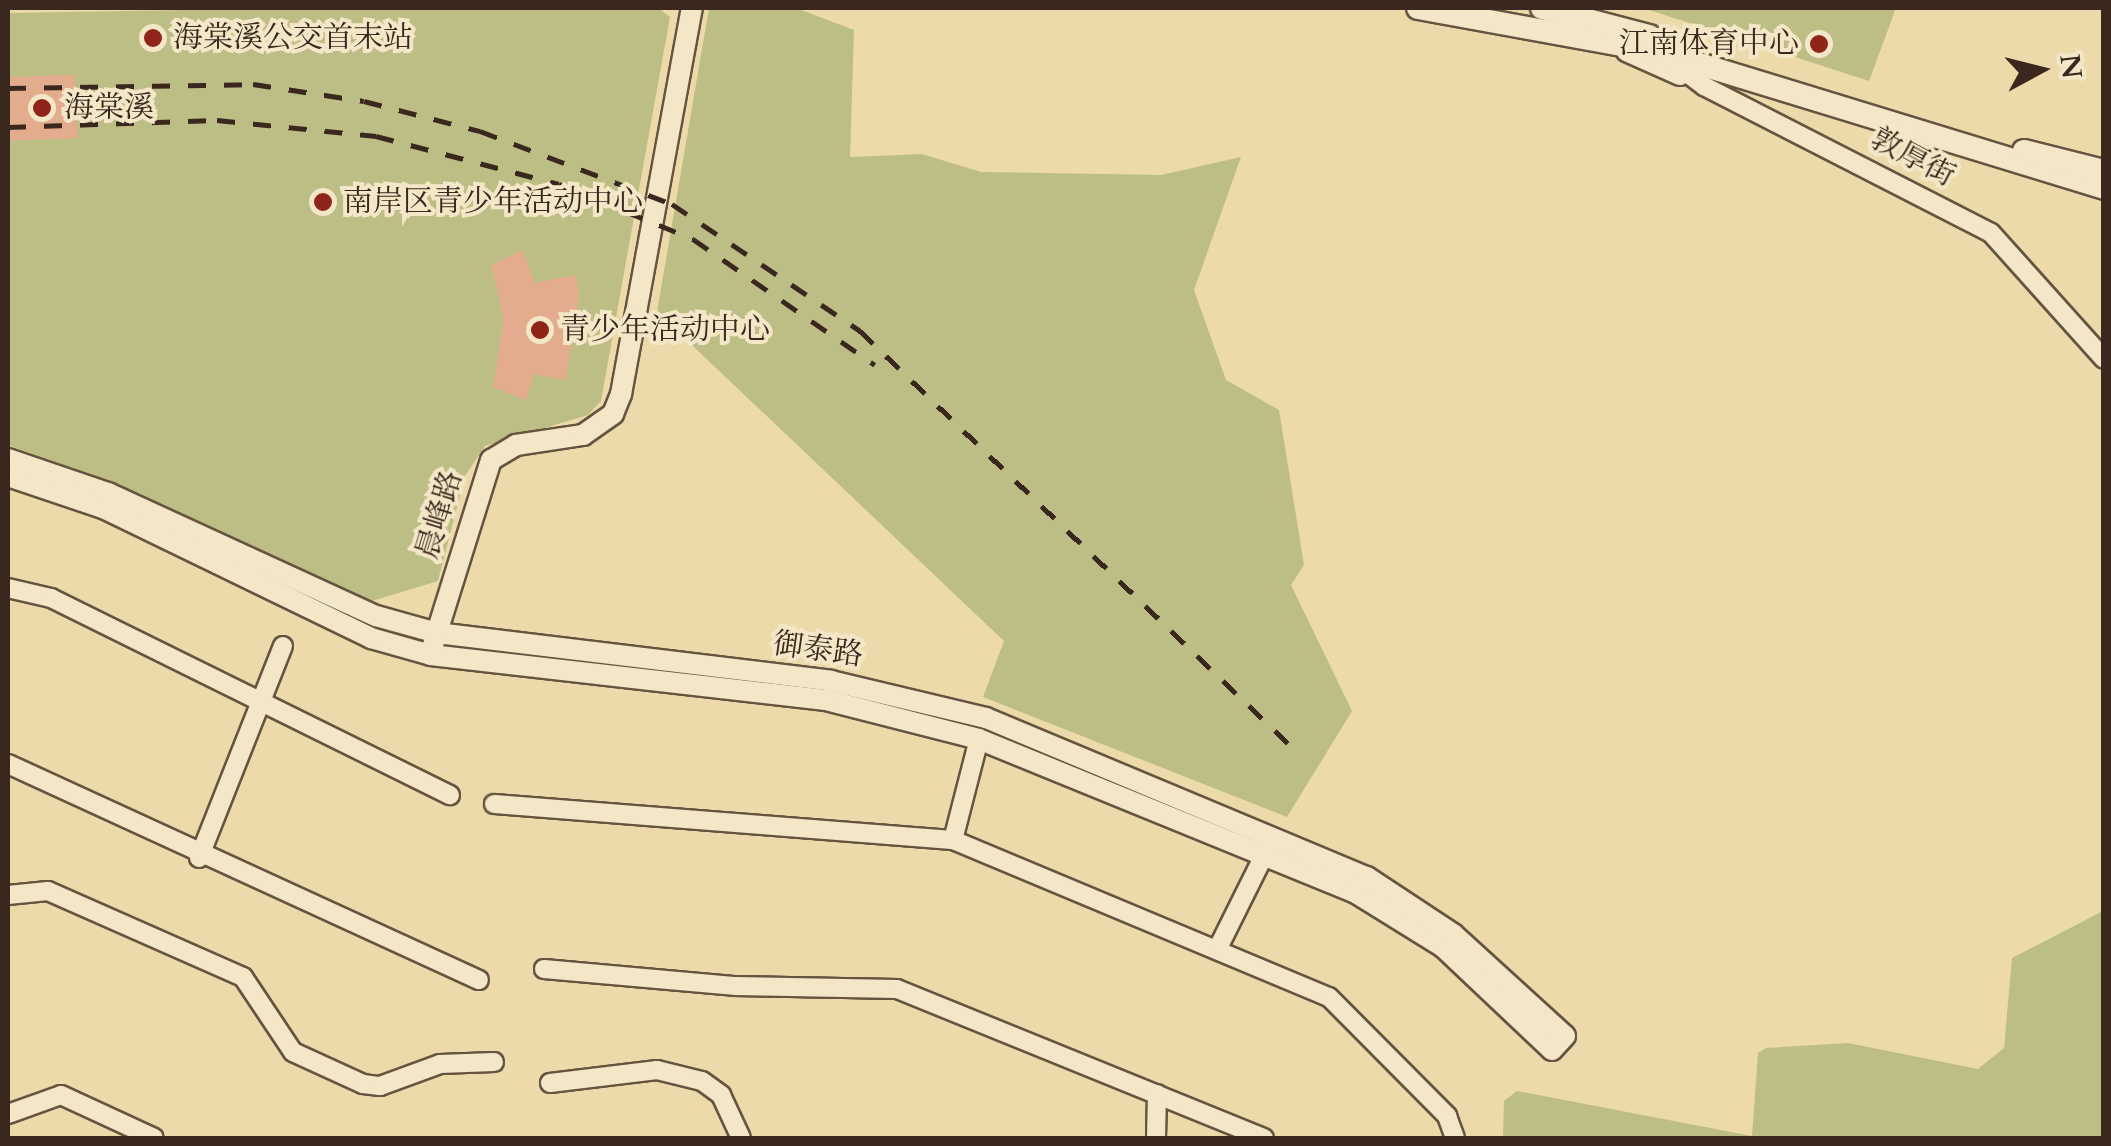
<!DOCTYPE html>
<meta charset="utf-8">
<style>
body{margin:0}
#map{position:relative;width:2111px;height:1146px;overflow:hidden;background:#ecdaaa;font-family:Cardo,"Noto Serif SC",serif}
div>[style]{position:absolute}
.green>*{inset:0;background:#bdbe85}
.building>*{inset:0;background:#e3ad8d}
.roads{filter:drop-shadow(2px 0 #665440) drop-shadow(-2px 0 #665440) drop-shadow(0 2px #665440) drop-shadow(0 -2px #665440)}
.minor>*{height:18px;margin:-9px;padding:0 9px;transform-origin:9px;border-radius:9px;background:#f3e7c8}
.tertiary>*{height:20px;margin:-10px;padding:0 10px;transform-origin:10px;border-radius:10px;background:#f3e7c8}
.secondary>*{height:22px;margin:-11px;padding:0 11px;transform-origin:11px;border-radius:11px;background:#f3e7c8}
.rail>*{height:5px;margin-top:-2.5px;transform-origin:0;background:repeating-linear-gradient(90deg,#3a271d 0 18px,transparent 0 36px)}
.dots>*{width:28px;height:28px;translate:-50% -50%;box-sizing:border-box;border:5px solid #f3e7c8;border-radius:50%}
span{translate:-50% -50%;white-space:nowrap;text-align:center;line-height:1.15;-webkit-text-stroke:8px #f3e7c8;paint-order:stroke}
.poi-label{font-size:30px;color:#3a271d}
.left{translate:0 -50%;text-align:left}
.right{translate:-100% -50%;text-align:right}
.street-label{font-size:30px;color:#3a271d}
.frame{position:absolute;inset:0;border:10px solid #3a271d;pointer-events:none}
.north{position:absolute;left:1991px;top:20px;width:100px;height:100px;-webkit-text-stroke:8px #f3e7c8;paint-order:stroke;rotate:83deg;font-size:28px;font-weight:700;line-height:40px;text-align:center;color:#3a271d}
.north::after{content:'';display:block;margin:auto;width:35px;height:45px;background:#3a271d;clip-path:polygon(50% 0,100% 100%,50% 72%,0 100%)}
</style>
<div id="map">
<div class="green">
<div style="clip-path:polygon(306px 8px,658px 8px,670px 17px,601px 401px,588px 415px,485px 446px,465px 476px,438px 581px,372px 601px,114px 483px,8px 445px,8px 13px)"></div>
<div style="clip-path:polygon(709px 8px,796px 8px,854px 30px,850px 157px,922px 154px,981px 172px,1161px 175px,1241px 157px,1194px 290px,1226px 380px,1279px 410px,1304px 565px,1291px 585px,1352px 711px,1287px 817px,983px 697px,1004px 641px,657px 312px)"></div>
<div style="clip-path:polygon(1643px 8px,1896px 8px,1869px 81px)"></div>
<div style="clip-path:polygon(2103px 911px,2103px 1138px,1503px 1138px,1504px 1101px,1517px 1091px,1752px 1136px,1758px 1053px,1766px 1048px,1848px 1043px,1978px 1069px,2004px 1048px,2012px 958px)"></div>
</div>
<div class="building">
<div style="clip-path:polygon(74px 75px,78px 138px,8px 141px,8px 77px)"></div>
<div style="clip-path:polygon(522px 250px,535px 283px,576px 275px,579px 295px,566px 380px,534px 374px,526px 400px,493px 387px,504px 319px,491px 265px)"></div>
</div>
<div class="roads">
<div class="minor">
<div style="left:1626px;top:52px;width:59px;rotate:24deg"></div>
<div style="left:1666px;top:57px;width:48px;rotate:37.3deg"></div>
<div style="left:1704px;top:86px;width:322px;rotate:27.1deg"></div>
<div style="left:1991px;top:233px;width:169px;rotate:48.1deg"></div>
<div style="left:8px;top:588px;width:44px;rotate:13.1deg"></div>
<div style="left:51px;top:598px;width:445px;rotate:26.3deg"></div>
<div style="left:8px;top:764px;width:518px;rotate:24.64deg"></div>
<div style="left:494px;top:804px;width:460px;rotate:4.5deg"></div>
<div style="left:953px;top:840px;width:407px;rotate:22.7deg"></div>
<div style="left:1329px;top:997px;width:168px;rotate:45.2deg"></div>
<div style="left:1447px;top:1116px;width:23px;rotate:70deg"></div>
<div style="left:953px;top:840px;width:104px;rotate:-75.6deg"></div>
<div style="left:199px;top:858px;width:228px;rotate:-68.4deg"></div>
<div style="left:8px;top:895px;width:40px;rotate:-5.7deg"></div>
<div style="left:48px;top:891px;width:213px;rotate:23.8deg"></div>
<div style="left:243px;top:977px;width:90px;rotate:56.3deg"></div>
<div style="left:293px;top:1052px;width:77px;rotate:24.6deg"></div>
<div style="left:363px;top:1084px;width:17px;rotate:7deg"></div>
<div style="left:380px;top:1086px;width:64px;rotate:-20.1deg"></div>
<div style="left:440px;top:1064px;width:54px;rotate:-2.1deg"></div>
<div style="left:1217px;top:950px;width:119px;rotate:-63.6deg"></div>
<div style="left:544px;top:969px;width:193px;rotate:5.1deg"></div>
<div style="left:736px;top:986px;width:161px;rotate:1.1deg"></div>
<div style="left:897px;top:989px;width:396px;rotate:22.1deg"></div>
<div style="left:550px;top:1083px;width:108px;rotate:-6.9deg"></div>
<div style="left:657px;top:1070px;width:46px;rotate:13.7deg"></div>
<div style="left:702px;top:1081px;width:24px;rotate:36deg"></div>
<div style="left:721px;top:1095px;width:47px;rotate:65.1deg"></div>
<div style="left:8px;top:1114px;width:56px;rotate:-19.7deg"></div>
<div style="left:61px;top:1095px;width:102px;rotate:24.8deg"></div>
<div style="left:1156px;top:1138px;width:44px;rotate:-88.7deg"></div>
</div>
<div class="tertiary">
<div style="left:8px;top:459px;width:106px;rotate:18.8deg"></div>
<div style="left:108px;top:493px;width:295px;rotate:24.7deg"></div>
<div style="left:376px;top:616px;width:63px;rotate:15.6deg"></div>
<div style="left:437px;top:633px;width:397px;rotate:6.9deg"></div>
<div style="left:831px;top:681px;width:159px;rotate:13.4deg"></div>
<div style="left:986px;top:718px;width:413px;rotate:22.7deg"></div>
<div style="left:1367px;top:877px;width:103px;rotate:33.5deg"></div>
<div style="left:1453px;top:934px;width:151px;rotate:42.3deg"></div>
<div style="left:1565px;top:1036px;width:19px;rotate:133deg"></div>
<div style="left:1552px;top:1050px;width:150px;rotate:-136.6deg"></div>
<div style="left:1443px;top:947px;width:102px;rotate:-148.2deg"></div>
<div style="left:1356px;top:893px;width:407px;rotate:-157.8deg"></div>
<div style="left:979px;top:739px;width:158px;rotate:-165.7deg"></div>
<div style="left:826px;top:700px;width:398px;rotate:-173.5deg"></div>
<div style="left:431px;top:655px;width:62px;rotate:-164.2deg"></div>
<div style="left:371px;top:638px;width:298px;rotate:-154.1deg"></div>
<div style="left:103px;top:508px;width:100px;rotate:-161.4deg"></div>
<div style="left:433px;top:645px;width:194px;rotate:-72.6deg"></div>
<div style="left:491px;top:460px;width:29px;rotate:-31deg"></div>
<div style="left:516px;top:445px;width:68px;rotate:-8.5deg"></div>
<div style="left:583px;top:435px;width:37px;rotate:-35deg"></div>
<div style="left:613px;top:414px;width:22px;rotate:-68deg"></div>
<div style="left:621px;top:394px;width:392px;rotate:-79.6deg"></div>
</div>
<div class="secondary">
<div style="left:1418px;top:8px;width:246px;rotate:10.3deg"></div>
<div style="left:1660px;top:52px;width:464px;rotate:17deg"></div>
<div style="left:1542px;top:8px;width:111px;rotate:14.7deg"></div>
<div style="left:2024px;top:151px;width:82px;rotate:14deg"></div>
</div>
</div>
<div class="rail">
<div style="left:8px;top:88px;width:245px;rotate:-0.9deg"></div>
<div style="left:253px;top:84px;width:112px;rotate:8.7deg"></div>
<div style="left:364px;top:101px;width:120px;rotate:14.5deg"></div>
<div style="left:480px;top:131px;width:205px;rotate:20.8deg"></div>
<div style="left:672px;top:204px;width:227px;rotate:34deg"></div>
<div style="left:860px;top:331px;width:603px;rotate:43.92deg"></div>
<div style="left:8px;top:127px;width:209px;rotate:-1.9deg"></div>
<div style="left:217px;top:120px;width:160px;rotate:5.7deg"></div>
<div style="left:376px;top:136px;width:189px;rotate:14.7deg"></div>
<div style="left:559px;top:184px;width:145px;rotate:22.3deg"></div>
<div style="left:693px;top:239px;width:221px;rotate:34.7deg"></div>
</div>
<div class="dots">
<div style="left:153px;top:38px;background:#8f2418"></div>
<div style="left:1819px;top:44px;background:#8f2418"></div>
<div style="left:42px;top:108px;background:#8f2418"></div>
<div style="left:323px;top:202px;background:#8f2418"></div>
<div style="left:540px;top:330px;background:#8f2418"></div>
</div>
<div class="poi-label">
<span class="left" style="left:173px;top:38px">海棠溪公交首末站</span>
<span class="right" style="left:1799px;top:44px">江南体育中心</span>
<span class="left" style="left:64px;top:108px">海棠溪</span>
<span class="left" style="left:343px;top:202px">南岸区青少年活动中心</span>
<span class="left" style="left:560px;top:330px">青少年活动中心</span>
</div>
<div class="street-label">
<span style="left:1913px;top:158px;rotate:28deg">敦厚街</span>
<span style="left:440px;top:515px;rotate:-73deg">晨峰路</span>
<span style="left:818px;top:650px;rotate:8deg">御泰路</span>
</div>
<div class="frame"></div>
<div class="north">N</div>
</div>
